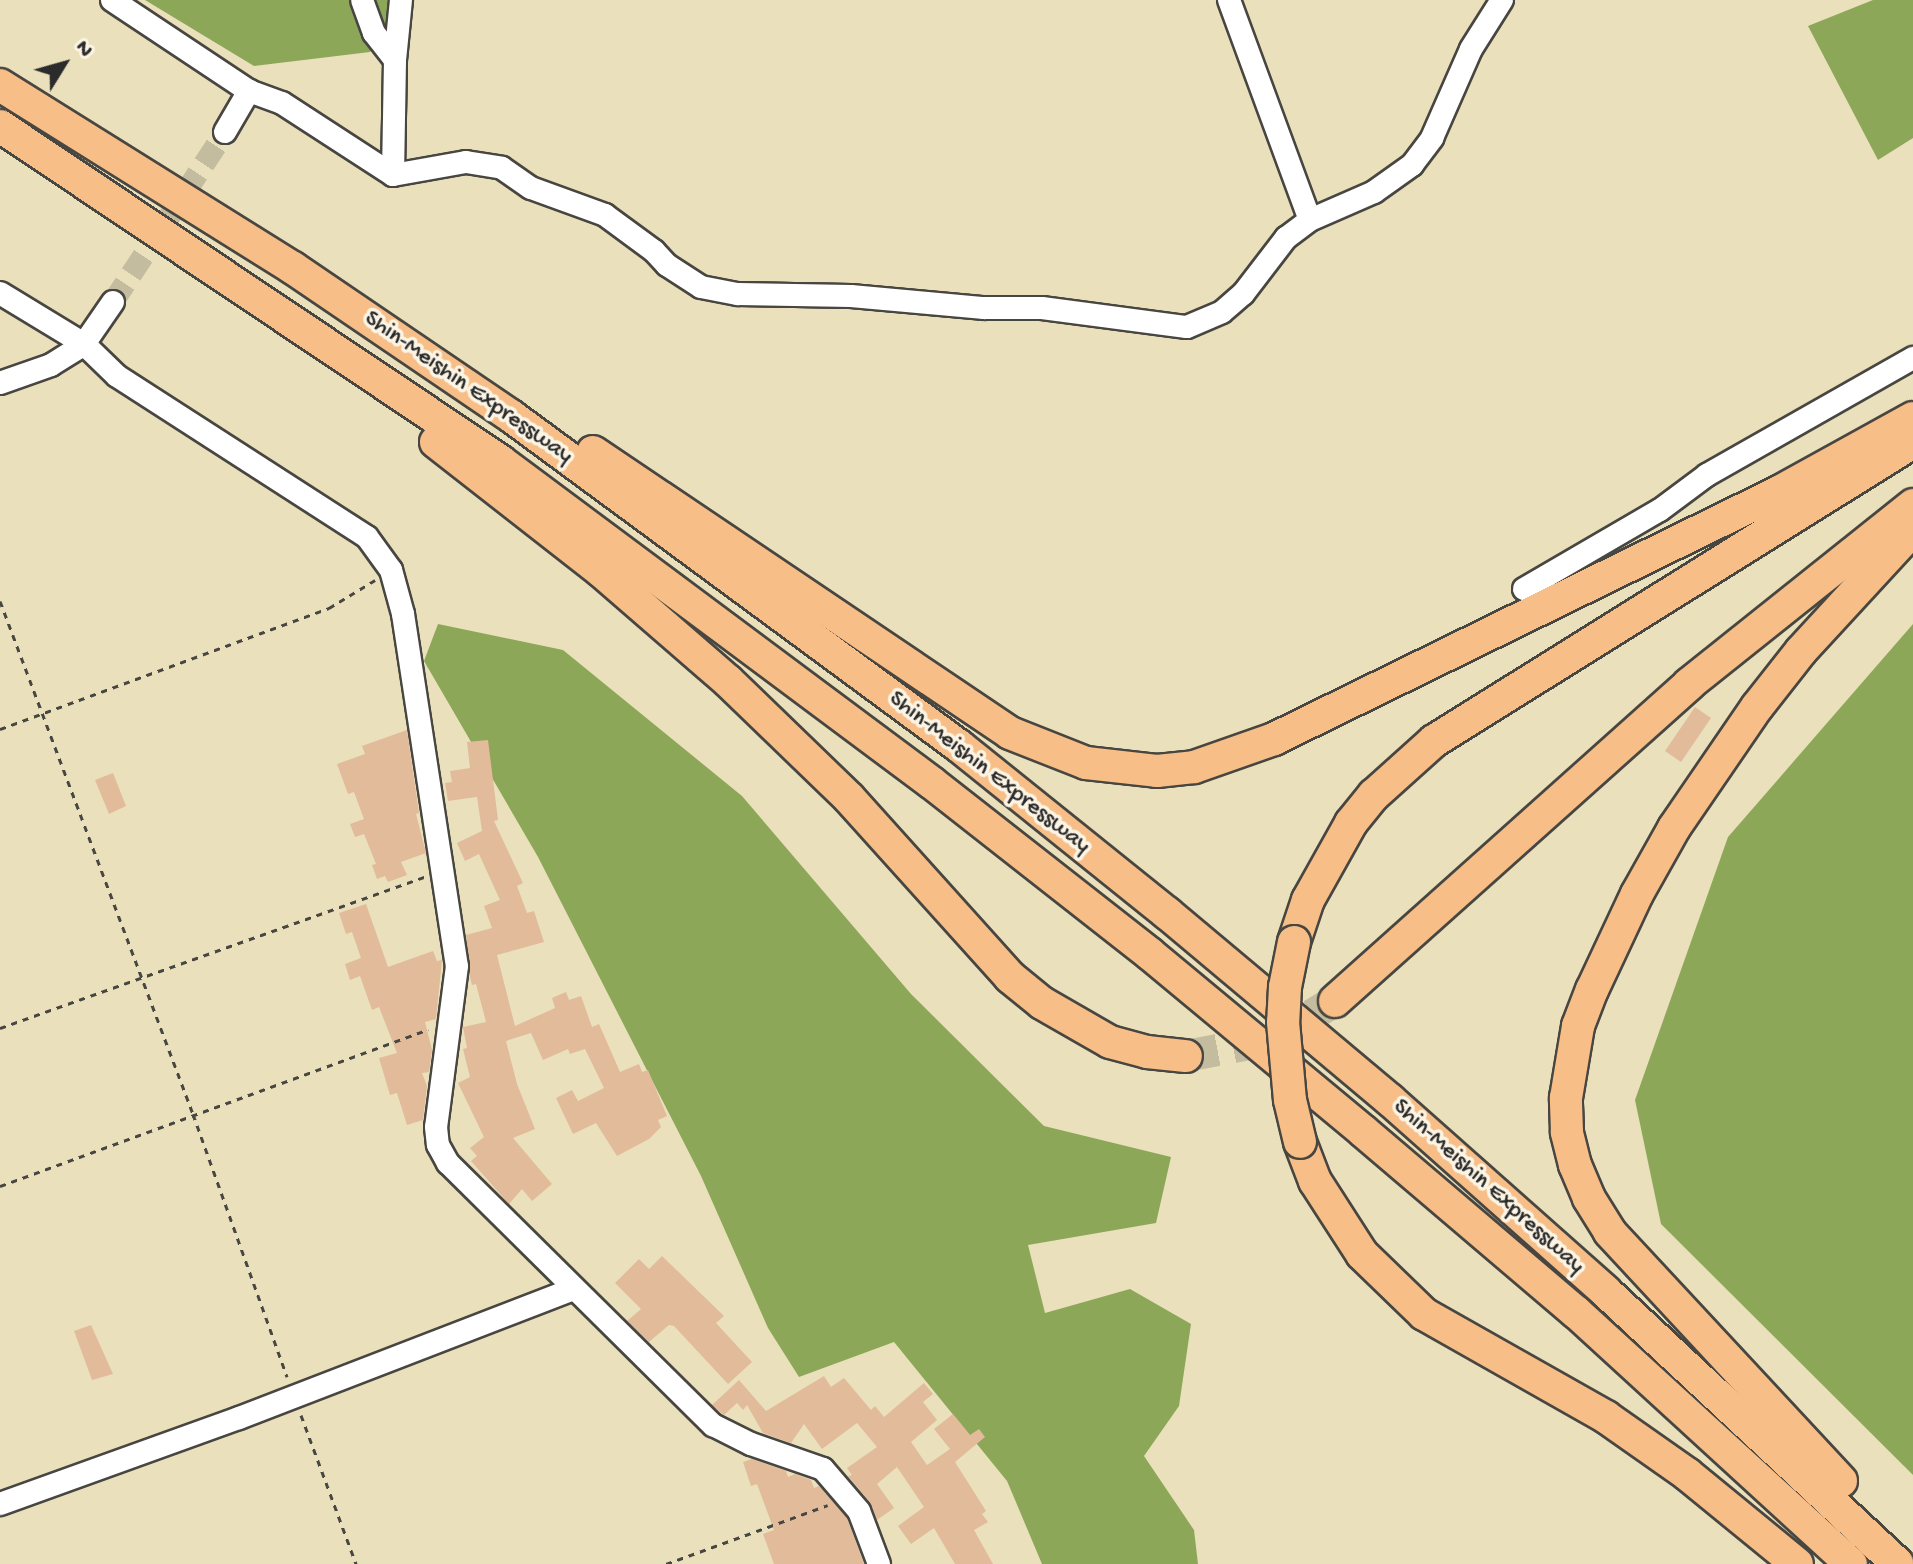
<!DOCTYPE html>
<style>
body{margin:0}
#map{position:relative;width:1913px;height:1564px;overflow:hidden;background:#eae0bc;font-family:"Gochi Hand",sans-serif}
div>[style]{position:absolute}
.forest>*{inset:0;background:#8da759}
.building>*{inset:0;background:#e2bb9a}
.minor-tunnel>*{height:22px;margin-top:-11px;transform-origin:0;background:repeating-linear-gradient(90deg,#c4bc9f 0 22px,transparent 0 33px)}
.highway-tunnel>*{height:32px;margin-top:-16px;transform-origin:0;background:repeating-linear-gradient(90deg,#c4bc9f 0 32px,transparent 0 48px)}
.path>*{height:3px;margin-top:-1.5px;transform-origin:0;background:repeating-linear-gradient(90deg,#484641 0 6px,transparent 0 12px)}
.roads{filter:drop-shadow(2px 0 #484641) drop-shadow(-2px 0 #484641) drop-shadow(0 2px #484641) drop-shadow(0 -2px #484641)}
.minor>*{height:22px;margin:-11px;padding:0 11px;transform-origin:11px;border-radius:11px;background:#fff}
.highway>*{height:32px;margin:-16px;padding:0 16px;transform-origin:16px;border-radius:16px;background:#f7be88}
.bridges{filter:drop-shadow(2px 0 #484641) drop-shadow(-2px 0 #484641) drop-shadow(0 2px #484641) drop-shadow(0 -2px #484641)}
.highway-bridge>*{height:32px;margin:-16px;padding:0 16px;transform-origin:16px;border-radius:16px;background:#f7be88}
span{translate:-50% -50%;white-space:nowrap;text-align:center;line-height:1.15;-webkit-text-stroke:7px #fcf5e5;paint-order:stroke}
.street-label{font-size:24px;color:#2b2b2b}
.north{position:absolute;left:24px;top:24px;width:80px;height:80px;-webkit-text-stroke:6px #fcf5e5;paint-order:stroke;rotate:53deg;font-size:22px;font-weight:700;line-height:32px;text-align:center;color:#2b2b2b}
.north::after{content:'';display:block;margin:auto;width:28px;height:36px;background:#2b2b2b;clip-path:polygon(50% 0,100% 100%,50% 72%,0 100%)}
</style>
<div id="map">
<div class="forest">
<div style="clip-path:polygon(145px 0,398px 0,370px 52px,254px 66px)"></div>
<div style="clip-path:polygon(1873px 0,1913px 0,1913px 138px,1878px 160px,1808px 26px)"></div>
<div style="clip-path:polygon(438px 624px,563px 650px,742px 796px,911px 994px,1044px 1126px,1171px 1157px,1156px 1223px,1028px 1245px,1045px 1313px,1130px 1289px,1191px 1324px,1179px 1406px,1144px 1456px,1194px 1530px,1198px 1564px,1042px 1564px,1007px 1481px,894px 1342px,799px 1377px,768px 1328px,701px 1176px,538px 857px,424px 661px)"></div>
<div style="clip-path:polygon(1913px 624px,1913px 1475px,1661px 1224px,1635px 1100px,1728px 837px)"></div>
</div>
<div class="building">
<div style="clip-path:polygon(1695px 707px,1711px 718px,1681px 762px,1665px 751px)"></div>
<div style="clip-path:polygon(407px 730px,419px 813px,416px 814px,426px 853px,401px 862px,407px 875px,388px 882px,385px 876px,377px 879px,372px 865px,376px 864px,364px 834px,355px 837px,350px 824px,364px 819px,354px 792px,348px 794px,337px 764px,365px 754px,362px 746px)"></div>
<div style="clip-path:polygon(488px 740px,498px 820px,494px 821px,523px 883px,517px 886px,527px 913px,534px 911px,544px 942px,497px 955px,515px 1026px,555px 1008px,552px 998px,566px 992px,569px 1000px,581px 996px,592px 1027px,599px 1024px,620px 1072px,639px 1064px,642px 1072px,648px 1070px,667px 1116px,658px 1120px,661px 1127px,649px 1139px,617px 1156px,596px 1123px,573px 1134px,556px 1098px,572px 1090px,578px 1101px,604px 1088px,585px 1049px,570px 1054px,568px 1049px,543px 1060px,531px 1033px,506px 1041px,517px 1084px,535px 1129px,513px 1138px,552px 1184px,532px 1201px,522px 1189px,509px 1204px,471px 1161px,477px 1156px,470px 1148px,484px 1137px,458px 1083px,470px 1077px,463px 1049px,467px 1048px,463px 1027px,486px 1022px,476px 984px,472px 985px,470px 977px,466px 935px,492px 928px,484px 906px,500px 900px,479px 854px,465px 861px,457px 843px,482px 831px,477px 797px,448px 801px,445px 783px,452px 782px,450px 771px,470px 768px,467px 742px)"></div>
<div style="clip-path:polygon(113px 773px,126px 806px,109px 814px,95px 780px)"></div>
<div style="clip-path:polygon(366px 904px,388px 967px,433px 951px,437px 961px,442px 960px,436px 1019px,425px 1022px,432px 1050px,429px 1072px,422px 1073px,427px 1086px,423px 1120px,407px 1125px,397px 1093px,390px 1095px,379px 1058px,397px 1053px,379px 1007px,372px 1010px,360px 976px,350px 980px,345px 964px,361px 958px,352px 932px,346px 934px,339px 913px)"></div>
<div style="clip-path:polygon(662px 1256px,724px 1316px,716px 1323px,752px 1362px,728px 1384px,674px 1326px,669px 1325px,649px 1342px,627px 1321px,641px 1309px,615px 1283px,639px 1259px,649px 1269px)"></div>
<div style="clip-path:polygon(91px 1325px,113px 1374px,92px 1380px,74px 1331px)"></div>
<div style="clip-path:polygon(824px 1376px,831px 1387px,844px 1378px,871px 1410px,875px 1406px,884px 1417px,924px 1383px,933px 1394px,923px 1402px,937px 1420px,911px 1442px,927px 1465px,950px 1449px,934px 1429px,953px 1414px,970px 1435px,979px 1429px,985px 1437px,955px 1462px,986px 1511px,982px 1514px,988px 1522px,974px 1530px,993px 1564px,955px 1564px,934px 1528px,911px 1544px,898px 1526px,924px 1507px,897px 1467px,877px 1484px,894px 1508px,877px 1520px,870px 1502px,848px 1476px,852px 1475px,847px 1468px,877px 1447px,857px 1423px,822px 1449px,804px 1424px,791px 1443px,763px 1433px,747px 1405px,743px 1410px,737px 1403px,724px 1415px,712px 1405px,739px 1380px,766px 1411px)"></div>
<div style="clip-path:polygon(752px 1459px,786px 1471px,788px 1477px,795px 1474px,811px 1480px,814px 1488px,819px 1486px,847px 1518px,864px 1564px,774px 1564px,763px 1534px,774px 1530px,757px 1484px,751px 1486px,743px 1462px)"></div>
</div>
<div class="minor-tunnel">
<div style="left:113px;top:302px;width:204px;rotate:-56.6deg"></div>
</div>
<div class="highway-tunnel">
<div style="left:1186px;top:1056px;width:86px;rotate:-10.7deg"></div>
<div style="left:1271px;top:1040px;width:75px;rotate:-31.4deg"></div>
</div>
<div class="path">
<div style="left:0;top:601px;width:548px;rotate:69.38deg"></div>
<div style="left:193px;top:1114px;width:279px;rotate:70.3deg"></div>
<div style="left:0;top:729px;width:351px;rotate:-20.2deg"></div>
<div style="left:329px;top:608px;width:54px;rotate:-31.3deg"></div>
<div style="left:0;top:1028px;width:452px;rotate:-19.6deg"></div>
<div style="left:0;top:1186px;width:456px;rotate:-20.1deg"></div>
<div style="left:301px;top:1415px;width:159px;rotate:69.7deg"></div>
<div style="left:666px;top:1564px;width:172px;rotate:-20deg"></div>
</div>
<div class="roads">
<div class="minor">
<div style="left:112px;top:0;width:164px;rotate:33.6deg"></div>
<div style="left:249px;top:91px;width:35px;rotate:20deg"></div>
<div style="left:282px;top:103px;width:132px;rotate:33deg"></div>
<div style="left:393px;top:175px;width:74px;rotate:-10.1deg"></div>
<div style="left:466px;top:162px;width:36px;rotate:9deg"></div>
<div style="left:502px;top:168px;width:35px;rotate:35deg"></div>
<div style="left:531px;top:188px;width:79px;rotate:20deg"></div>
<div style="left:605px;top:215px;width:61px;rotate:36.3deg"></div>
<div style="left:654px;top:251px;width:19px;rotate:47deg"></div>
<div style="left:667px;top:265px;width:40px;rotate:32.9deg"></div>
<div style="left:701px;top:287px;width:38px;rotate:11deg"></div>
<div style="left:738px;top:294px;width:113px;rotate:1deg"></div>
<div style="left:851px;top:296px;width:134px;rotate:5.2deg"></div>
<div style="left:984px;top:308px;width:58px"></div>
<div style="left:1042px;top:308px;width:146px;rotate:7.5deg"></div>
<div style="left:1187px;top:327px;width:38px;rotate:-23deg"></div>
<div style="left:1222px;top:312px;width:28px;rotate:-41deg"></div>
<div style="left:1243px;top:294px;width:71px;rotate:-52.5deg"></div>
<div style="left:1286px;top:238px;width:30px;rotate:-37deg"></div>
<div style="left:1310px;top:220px;width:70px;rotate:-23.6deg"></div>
<div style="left:1374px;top:192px;width:47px;rotate:-35.4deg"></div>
<div style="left:1412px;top:165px;width:34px;rotate:-53deg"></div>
<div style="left:1432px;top:138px;width:97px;rotate:-66.3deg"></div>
<div style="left:1471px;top:49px;width:58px;rotate:-57.7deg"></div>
<div style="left:362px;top:0;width:35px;rotate:70deg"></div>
<div style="left:374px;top:33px;width:34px;rotate:52deg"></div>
<div style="left:1229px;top:0;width:234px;rotate:69.8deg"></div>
<div style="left:225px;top:132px;width:48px;rotate:-59.7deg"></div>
<div style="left:393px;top:175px;width:115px;rotate:-89deg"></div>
<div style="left:395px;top:60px;width:60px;rotate:-84.3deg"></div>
<div style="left:0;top:293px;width:98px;rotate:31.3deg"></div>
<div style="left:84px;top:344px;width:46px;rotate:44.1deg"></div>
<div style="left:117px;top:376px;width:297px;rotate:32.8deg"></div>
<div style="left:367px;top:537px;width:41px;rotate:54deg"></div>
<div style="left:391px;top:570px;width:46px;rotate:74.7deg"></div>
<div style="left:403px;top:614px;width:356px;rotate:81.3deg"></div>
<div style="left:457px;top:966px;width:162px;rotate:97.4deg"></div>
<div style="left:436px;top:1127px;width:18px;rotate:84deg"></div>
<div style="left:438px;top:1145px;width:21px;rotate:61deg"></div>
<div style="left:448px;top:1163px;width:373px;rotate:44.7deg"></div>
<div style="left:713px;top:1425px;width:42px;rotate:26.6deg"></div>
<div style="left:751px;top:1444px;width:76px;rotate:19.1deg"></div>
<div style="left:823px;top:1469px;width:55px;rotate:49.4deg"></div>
<div style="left:859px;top:1511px;width:57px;rotate:69.3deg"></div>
<div style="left:0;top:383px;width:54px;rotate:-19.4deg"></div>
<div style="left:51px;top:365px;width:39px;rotate:-32deg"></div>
<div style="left:84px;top:344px;width:51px;rotate:-55.4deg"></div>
<div style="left:1524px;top:589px;width:157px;rotate:-30.2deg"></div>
<div style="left:1660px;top:510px;width:59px;rotate:-36.7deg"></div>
<div style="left:1707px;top:475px;width:237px;rotate:-29.6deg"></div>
<div style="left:0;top:1504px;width:254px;rotate:-19.8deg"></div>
<div style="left:239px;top:1418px;width:358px;rotate:-21.1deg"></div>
</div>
<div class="highway">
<div style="left:0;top:85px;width:345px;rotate:32deg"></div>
<div style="left:293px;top:268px;width:263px;rotate:34.2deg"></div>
<div style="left:511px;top:416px;width:556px;rotate:36.38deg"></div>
<div style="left:959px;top:746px;width:267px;rotate:38.8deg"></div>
<div style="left:1167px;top:913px;width:291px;rotate:40deg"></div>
<div style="left:1390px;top:1100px;width:288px;rotate:41.6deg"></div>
<div style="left:1605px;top:1291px;width:400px;rotate:43deg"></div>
<div style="left:0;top:126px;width:602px;rotate:33.82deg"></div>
<div style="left:500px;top:461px;width:539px;rotate:36.7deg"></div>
<div style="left:932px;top:783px;width:277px;rotate:38.1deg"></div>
<div style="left:1150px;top:954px;width:277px;rotate:39.7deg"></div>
<div style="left:1363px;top:1131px;width:280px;rotate:40.4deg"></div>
<div style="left:1576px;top:1312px;width:373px;rotate:42.5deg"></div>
<div style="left:436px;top:442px;width:209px;rotate:38deg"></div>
<div style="left:601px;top:571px;width:168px;rotate:40.9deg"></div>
<div style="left:728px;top:681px;width:168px;rotate:44deg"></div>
<div style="left:849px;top:798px;width:241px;rotate:48deg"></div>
<div style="left:1010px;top:977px;width:41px;rotate:39.1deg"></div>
<div style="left:1042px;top:1003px;width:78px;rotate:29.8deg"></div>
<div style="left:1110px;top:1042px;width:38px;rotate:15deg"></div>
<div style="left:1147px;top:1052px;width:39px;rotate:6deg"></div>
<div style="left:593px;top:452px;width:503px;rotate:33.97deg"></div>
<div style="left:1010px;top:733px;width:82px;rotate:21.5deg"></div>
<div style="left:1086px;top:763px;width:71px;rotate:6.4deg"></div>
<div style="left:1157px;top:771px;width:37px;rotate:-6deg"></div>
<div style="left:1194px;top:767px;width:85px;rotate:-19.3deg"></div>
<div style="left:1274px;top:739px;width:562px;rotate:-26.06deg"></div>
<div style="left:1779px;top:492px;width:153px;rotate:-28.9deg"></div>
<div style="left:1294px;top:942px;width:44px;rotate:-71.6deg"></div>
<div style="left:1308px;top:900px;width:88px;rotate:-60.8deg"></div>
<div style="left:1351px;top:823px;width:36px;rotate:-51deg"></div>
<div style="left:1374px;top:795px;width:81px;rotate:-42deg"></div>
<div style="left:1434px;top:741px;width:565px;rotate:-31.97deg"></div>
<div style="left:1335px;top:1001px;width:475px;rotate:-41.8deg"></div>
<div style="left:1689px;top:684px;width:287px;rotate:-38.6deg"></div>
<div style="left:1300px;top:1142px;width:42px;rotate:69deg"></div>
<div style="left:1315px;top:1181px;width:87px;rotate:57.2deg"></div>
<div style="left:1362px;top:1254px;width:86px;rotate:44.1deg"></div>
<div style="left:1424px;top:1314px;width:209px;rotate:29.5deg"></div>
<div style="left:1606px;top:1417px;width:99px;rotate:35.1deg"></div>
<div style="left:1687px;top:1474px;width:142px;rotate:39.3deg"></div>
<div style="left:1841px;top:1481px;width:340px;rotate:-132.9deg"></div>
<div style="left:1610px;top:1232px;width:40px;rotate:-122deg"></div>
<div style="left:1589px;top:1198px;width:36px;rotate:-113deg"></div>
<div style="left:1575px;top:1165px;width:34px;rotate:-104deg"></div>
<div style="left:1567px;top:1132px;width:34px;rotate:-92deg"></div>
<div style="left:1566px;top:1098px;width:73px;rotate:-80.5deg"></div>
<div style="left:1578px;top:1026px;width:39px;rotate:-69deg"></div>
<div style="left:1592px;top:990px;width:106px;rotate:-64.9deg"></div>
<div style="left:1637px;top:894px;width:76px;rotate:-60.7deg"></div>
<div style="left:1674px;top:828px;width:147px;rotate:-55.6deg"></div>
<div style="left:1757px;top:707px;width:71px;rotate:-51.8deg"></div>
<div style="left:1801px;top:651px;width:166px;rotate:-47.4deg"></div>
</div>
</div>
<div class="bridges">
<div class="highway-bridge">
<div style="left:1294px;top:942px;width:46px;rotate:101.3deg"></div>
<div style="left:1285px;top:987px;width:35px;rotate:93deg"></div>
<div style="left:1283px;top:1022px;width:78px;rotate:84.9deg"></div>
<div style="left:1290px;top:1100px;width:43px;rotate:76.6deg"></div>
</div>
</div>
<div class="street-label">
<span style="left:468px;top:388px;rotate:35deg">Shin-Meishin Expressway</span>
<span style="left:989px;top:773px;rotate:38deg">Shin-Meishin Expressway</span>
<span style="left:1488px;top:1187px;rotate:42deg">Shin-Meishin Expressway</span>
</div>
<div class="north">N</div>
</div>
